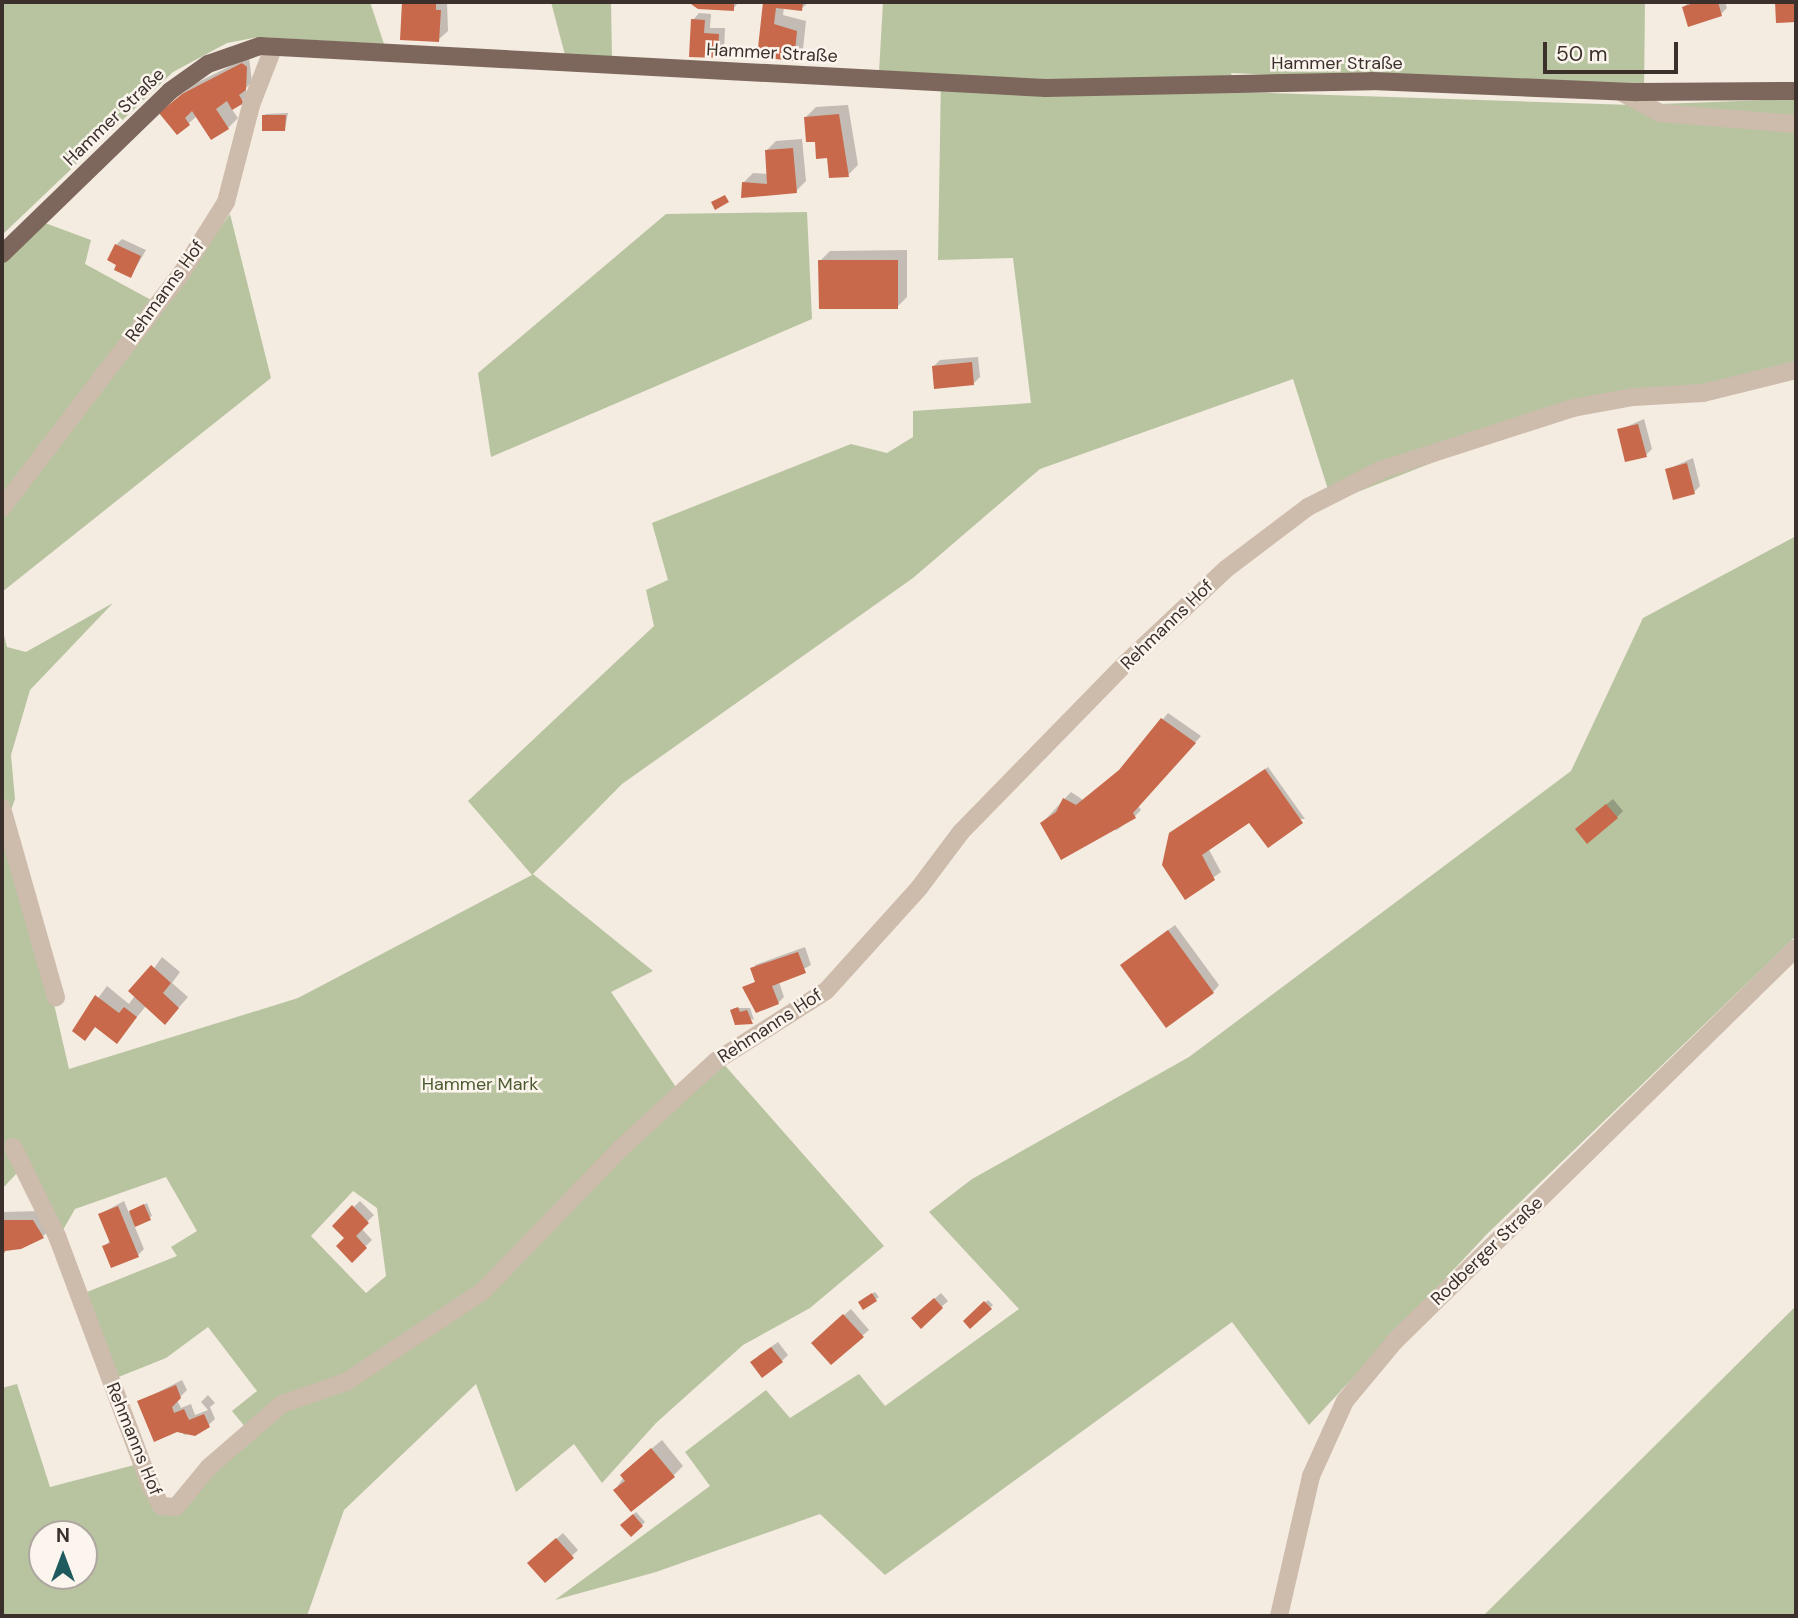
<!DOCTYPE html>
<meta charset="utf-8">
<style>
body{margin:0}
#map{position:relative;width:1798px;height:1618px;overflow:hidden;background:#f4ebe1;font-family:"DM Sans",sans-serif}
div>[style]{position:absolute}
.green>*{inset:0;background:#b8c4a0}
.shadow>*{inset:0;background:#0003}
.building>*{inset:0;background:#c8694b}
.minor>*{height:18px;margin:-9px;padding:0 9px;transform-origin:9px;border-radius:9px;background:#cdbbac}
.major>*{height:18px;margin:-9px;padding:0 9px;transform-origin:9px;border-radius:9px;background:#7d675c}
span{translate:-50% -50%;white-space:nowrap;text-align:center;line-height:1.15;-webkit-text-stroke:5px #fbf5ee;paint-order:stroke}
.street-label{font-size:18px;color:#3b302b}
.park-label{font-size:18px;color:#4a5a2e}
.frame{position:absolute;inset:0;border:4px solid #3b302b;pointer-events:none}
.north{position:absolute;left:28px;top:1520px;width:70px;height:70px;box-sizing:border-box;background:#fbf5ee;border:2px solid #aea6a0;border-radius:50%;rotate:0deg;font-size:19px;font-weight:700;line-height:28px;text-align:center;color:#3b302b}
.north::after{content:'';display:block;margin:auto;width:24px;height:32px;background:#1f5a5e;clip-path:polygon(50% 0,100% 100%,50% 72%,0 100%)}
.scale{position:absolute;left:1543px;top:42px;width:135px;height:32px;box-sizing:border-box;border:4px solid #3b302b;border-top:0;padding-left:9px;font-size:21px;line-height:24px;white-space:nowrap;color:#3b302b;-webkit-text-stroke:5px #fbf5ee;paint-order:stroke}
</style>
<div id="map">
<div class="green">
<div style="clip-path:polygon(2px 2px,370px 2px,384px 44px,259px 37px,227px 43px,173px 72px,2px 235px)"></div>
<div style="clip-path:polygon(551px 2px,611px 2px,612px 59px,565px 55px)"></div>
<div style="clip-path:polygon(evenodd,883px 2px,1645px 2px,1644px 91px,1231px 73px,1238px 92px,1632px 105px,1796px 99px,1796px 361px,1698px 387px,1564px 411px,1332px 502px,1293px 379px,1040px 469px,913px 578px,622px 784px,533px 874px,653px 971px,611px 992px,682px 1096px,721px 1061px,884px 1246px,810px 1308px,743px 1345px,656px 1423px,602px 1483px,574px 1444px,516px 1492px,476px 1384px,344px 1510px,307px 1616px,2px 1616px,2px 1388px,17px 1384px,50px 1487px,138px 1464px,55px 1241px,18px 1172px,2px 1189px,2px 627px,7px 647px,26px 652px,113px 603px,30px 690px,11px 755px,15px 799px,4px 829px,35px 922px,69px 1069px,298px 998px,532px 875px,468px 801px,654px 626px,646px 590px,668px 580px,652px 523px,851px 444px,887px 453px,913px 437px,913px 411px,1031px 403px,1013px 258px,938px 260px,941px 75px,879px 72px,883px 2px,166px 1177px,197px 1231px,171px 1247px,177px 1256px,82px 1294px,60px 1235px,75px 1209px,166px 1177px,883px 2px,353px 1191px,377px 1208px,386px 1276px,366px 1293px,311px 1236px,353px 1191px,883px 2px,208px 1327px,257px 1391px,232px 1411px,246px 1428px,167px 1503px,116px 1378px,166px 1358px,208px 1327px,883px 2px,42px 1534px,84px 1534px,84px 1576px,42px 1576px,42px 1534px)"></div>
<div style="clip-path:polygon(807px 212px,812px 319px,491px 457px,478px 373px,666px 214px)"></div>
<div style="clip-path:polygon(230px 214px,271px 378px,2px 592px,2px 264px,45px 223px,91px 240px,85px 264px,164px 307px)"></div>
<div style="clip-path:polygon(1796px 536px,1796px 936px,1487px 1234px,1309px 1425px,1232px 1322px,885px 1575px,820px 1514px,656px 1572px,555px 1600px,710px 1486px,685px 1452px,766px 1390px,790px 1418px,859px 1374px,885px 1406px,1019px 1309px,929px 1212px,972px 1179px,1189px 1057px,1571px 771px,1643px 618px)"></div>
<div style="clip-path:polygon(1796px 1306px,1796px 1616px,1483px 1616px)"></div>
</div>
<div class="shadow">
<div style="clip-path:polygon(404px 2px,447px 2px,448px 31px,438px 40px,402px 38px)"></div>
<div style="clip-path:polygon(690px 2px,739px 2px,733px 9px)"></div>
<div style="clip-path:polygon(765px 2px,809px 2px,801px 9px,784px 7px,783px 15px,806px 21px,803px 49px,793px 59px,759px 55px)"></div>
<div style="clip-path:polygon(1689px 2px,1725px 2px,1727px 8px,1721px 14px,1684px 7px)"></div>
<div style="clip-path:polygon(699px 13px,711px 14px,710px 28px,725px 28px,724px 50px,717px 57px,693px 20px)"></div>
<div style="clip-path:polygon(249px 57px,252px 82px,245px 89px,249px 95px,231px 108px,238px 118px,228px 128px,198px 115px,178px 133px,168px 107px,194px 84px)"></div>
<div style="clip-path:polygon(848px 105px,858px 165px,848px 175px,817px 140px,806px 117px,816px 107px)"></div>
<div style="clip-path:polygon(288px 113px,285px 129px,263px 116px,266px 114px)"></div>
<div style="clip-path:polygon(802px 139px,806px 181px,796px 191px,743px 183px,753px 173px,768px 174px,766px 151px,776px 141px)"></div>
<div style="clip-path:polygon(122px 239px,146px 250px,131px 276px,119px 264px,116px 245px)"></div>
<div style="clip-path:polygon(907px 250px,907px 297px,897px 307px,820px 261px,830px 251px)"></div>
<div style="clip-path:polygon(978px 357px,980px 377px,973px 384px,934px 366px,940px 360px)"></div>
<div style="clip-path:polygon(1644px 419px,1652px 449px,1646px 455px,1619px 430px)"></div>
<div style="clip-path:polygon(1693px 458px,1700px 486px,1694px 492px,1666px 470px)"></div>
<div style="clip-path:polygon(1168px 713px,1201px 736px,1138px 806px,1141px 810px,1134px 817px,1117px 830px,1042px 823px,1071px 792px,1083px 800px,1124px 768px)"></div>
<div style="clip-path:polygon(1268px 767px,1305px 819px,1250px 820px,1208px 848px,1221px 872px,1186px 897px,1170px 834px)"></div>
<div style="clip-path:polygon(1613px 799px,1623px 811px,1617px 817px,1584px 823px)"></div>
<div style="clip-path:polygon(1175px 925px,1219px 985px,1213px 992px,1129px 959px)"></div>
<div style="clip-path:polygon(805px 947px,811px 965px,779px 982px,784px 997px,778px 1003px,744px 987px,757px 981px,755px 965px)"></div>
<div style="clip-path:polygon(162px 957px,180px 972px,172px 983px,188px 997px,174px 1013px,146px 1006px,117px 1041px,96px 1026px,84px 1038px,74px 1031px,107px 986px,129px 1004px)"></div>
<div style="clip-path:polygon(734px 1008px,750px 1008px,754px 1020px,732px 1011px)"></div>
<div style="clip-path:polygon(124px 1201px,129px 1213px,147px 1203px,152px 1216px,134px 1225px,144px 1249px,138px 1255px,104px 1246px,111px 1240px,100px 1214px)"></div>
<div style="clip-path:polygon(360px 1201px,374px 1215px,361px 1228px,372px 1240px,352px 1260px,347px 1238px,334px 1226px)"></div>
<div style="clip-path:polygon(43px 1211px,53px 1227px,43px 1236px,2px 1252px,2px 1212px)"></div>
<div style="clip-path:polygon(875px 1292px,879px 1297px,864px 1308px,863px 1299px)"></div>
<div style="clip-path:polygon(941px 1293px,948px 1301px,921px 1326px,913px 1318px)"></div>
<div style="clip-path:polygon(988px 1300px,993px 1305px,970px 1326px,965px 1321px)"></div>
<div style="clip-path:polygon(851px 1309px,869px 1330px,862px 1336px,819px 1337px)"></div>
<div style="clip-path:polygon(778px 1342px,788px 1355px,782px 1361px,758px 1356px)"></div>
<div style="clip-path:polygon(182px 1380px,187px 1390px,177px 1400px,181px 1408px,191px 1404px,195px 1415px,208px 1410px,201px 1402px,208px 1395px,215px 1403px,210px 1407px,215px 1419px,203px 1430px,185px 1435px,139px 1402px)"></div>
<div style="clip-path:polygon(662px 1440px,683px 1466px,674px 1475px,615px 1490px,632px 1465px)"></div>
<div style="clip-path:polygon(636px 1512px,645px 1522px,631px 1535px,622px 1525px)"></div>
<div style="clip-path:polygon(563px 1533px,578px 1550px,546px 1581px,536px 1557px)"></div>
</div>
<div class="building">
<div style="clip-path:polygon(402px 2px,436px 2px,436px 10px,441px 10px,439px 42px,400px 40px)"></div>
<div style="clip-path:polygon(688px 2px,734px 2px,734px 11px,698px 9px)"></div>
<div style="clip-path:polygon(763px 2px,803px 2px,802px 11px,776px 8px,774px 24px,797px 31px,794px 61px,757px 57px)"></div>
<div style="clip-path:polygon(1697px 2px,1718px 2px,1722px 16px,1688px 27px,1682px 7px)"></div>
<div style="clip-path:polygon(1775px 2px,1796px 2px,1796px 22px,1776px 23px)"></div>
<div style="clip-path:polygon(691px 19px,705px 20px,704px 33px,719px 34px,718px 58px,689px 57px)"></div>
<div style="clip-path:polygon(242px 63px,247px 67px,246px 90px,239px 95px,244px 103px,232px 110px,227px 101px,216px 109px,229px 129px,211px 140px,192px 111px,185px 118px,190px 125px,177px 135px,159px 113px,182px 94px)"></div>
<div style="clip-path:polygon(839px 114px,849px 177px,829px 178px,827px 158px,816px 159px,815px 142px,806px 142px,804px 117px)"></div>
<div style="clip-path:polygon(262px 115px,286px 115px,285px 131px,262px 131px)"></div>
<div style="clip-path:polygon(793px 148px,797px 193px,741px 198px,742px 182px,767px 184px,765px 150px)"></div>
<div style="clip-path:polygon(725px 195px,729px 202px,715px 210px,711px 202px)"></div>
<div style="clip-path:polygon(115px 244px,141px 256px,131px 278px,114px 270px,116px 265px,107px 260px)"></div>
<div style="clip-path:polygon(818px 260px,898px 260px,898px 309px,819px 309px)"></div>
<div style="clip-path:polygon(972px 362px,974px 385px,934px 389px,932px 366px)"></div>
<div style="clip-path:polygon(1638px 424px,1647px 457px,1625px 462px,1617px 429px)"></div>
<div style="clip-path:polygon(1687px 463px,1695px 494px,1673px 500px,1665px 469px)"></div>
<div style="clip-path:polygon(1161px 718px,1196px 743px,1133px 813px,1136px 818px,1061px 860px,1040px 823px,1056px 812px,1063px 798px,1076px 805px,1119px 770px)"></div>
<div style="clip-path:polygon(1265px 769px,1303px 823px,1268px 848px,1249px 823px,1202px 855px,1215px 880px,1185px 900px,1162px 865px,1169px 833px)"></div>
<div style="clip-path:polygon(1606px 804px,1618px 818px,1587px 844px,1575px 829px)"></div>
<div style="clip-path:polygon(1168px 930px,1214px 993px,1166px 1028px,1120px 965px)"></div>
<div style="clip-path:polygon(798px 952px,806px 973px,772px 986px,779px 1004px,756px 1013px,742px 987px,755px 982px,750px 968px)"></div>
<div style="clip-path:polygon(151px 965px,171px 983px,163px 993px,179px 1008px,165px 1025px,128px 991px)"></div>
<div style="clip-path:polygon(95px 995px,119px 1013px,124px 1007px,137px 1017px,117px 1044px,95px 1027px,85px 1041px,72px 1031px)"></div>
<div style="clip-path:polygon(738px 1007px,740px 1012px,747px 1010px,753px 1024px,735px 1025px,730px 1010px)"></div>
<div style="clip-path:polygon(144px 1204px,151px 1220px,135px 1227px,129px 1211px)"></div>
<div style="clip-path:polygon(352px 1205px,369px 1223px,356px 1236px,367px 1248px,352px 1263px,336px 1246px,344px 1238px,332px 1226px)"></div>
<div style="clip-path:polygon(118px 1206px,139px 1257px,111px 1268px,102px 1246px,110px 1243px,98px 1214px)"></div>
<div style="clip-path:polygon(2px 1220px,33px 1220px,44px 1238px,21px 1249px,5px 1251px,2px 1258px)"></div>
<div style="clip-path:polygon(872px 1293px,877px 1301px,863px 1310px,858px 1302px)"></div>
<div style="clip-path:polygon(934px 1298px,943px 1308px,921px 1329px,911px 1318px)"></div>
<div style="clip-path:polygon(984px 1301px,992px 1309px,970px 1329px,963px 1321px)"></div>
<div style="clip-path:polygon(843px 1314px,864px 1337px,831px 1365px,811px 1343px)"></div>
<div style="clip-path:polygon(771px 1347px,783px 1362px,762px 1378px,750px 1362px)"></div>
<div style="clip-path:polygon(176px 1385px,181px 1398px,172px 1407px,174px 1413px,184px 1409px,189px 1420px,204px 1414px,210px 1427px,195px 1436px,177px 1432px,154px 1442px,137px 1401px)"></div>
<div style="clip-path:polygon(651px 1448px,675px 1477px,631px 1512px,613px 1490px,625px 1481px,620px 1475px)"></div>
<div style="clip-path:polygon(633px 1514px,643px 1526px,631px 1537px,620px 1525px)"></div>
<div style="clip-path:polygon(556px 1538px,574px 1558px,545px 1583px,527px 1563px)"></div>
</div>
<div class="minor">
<div style="left:1619px;top:91px;width:47px;rotate:28.2deg"></div>
<div style="left:1660px;top:113px;width:136px;rotate:4.6deg"></div>
<div style="left:2px;top:508px;width:295px;rotate:-52.6deg"></div>
<div style="left:181px;top:274px;width:85px;rotate:-58deg"></div>
<div style="left:226px;top:202px;width:100px;rotate:-75.5deg"></div>
<div style="left:251px;top:105px;width:63px;rotate:-68.7deg"></div>
<div style="left:2px;top:808px;width:197px;rotate:74.1deg"></div>
<div style="left:13px;top:1147px;width:99px;rotate:63.7deg"></div>
<div style="left:57px;top:1236px;width:268px;rotate:69.5deg"></div>
<div style="left:151px;top:1487px;width:21px;rotate:62deg"></div>
<div style="left:161px;top:1506px;width:15px;rotate:4deg"></div>
<div style="left:176px;top:1507px;width:52px;rotate:-50.5deg"></div>
<div style="left:209px;top:1467px;width:96px;rotate:-40.8deg"></div>
<div style="left:282px;top:1404px;width:68px;rotate:-19deg"></div>
<div style="left:346px;top:1382px;width:164px;rotate:-33.6deg"></div>
<div style="left:483px;top:1291px;width:199px;rotate:-46deg"></div>
<div style="left:621px;top:1148px;width:129px;rotate:-42.5deg"></div>
<div style="left:716px;top:1061px;width:130px;rotate:-32.5deg"></div>
<div style="left:826px;top:991px;width:139px;rotate:-47.9deg"></div>
<div style="left:919px;top:888px;width:70px;rotate:-53.1deg"></div>
<div style="left:961px;top:832px;width:238px;rotate:-45.7deg"></div>
<div style="left:1127px;top:662px;width:136px;rotate:-43.2deg"></div>
<div style="left:1226px;top:569px;width:103px;rotate:-37.1deg"></div>
<div style="left:1308px;top:507px;width:82px;rotate:-26.9deg"></div>
<div style="left:1381px;top:470px;width:202px;rotate:-17.9deg"></div>
<div style="left:1573px;top:408px;width:61px;rotate:-10.4deg"></div>
<div style="left:1633px;top:397px;width:70px;rotate:-3.3deg"></div>
<div style="left:1703px;top:393px;width:96px;rotate:-13.9deg"></div>
<div style="left:1279px;top:1616px;width:144px;rotate:-77.1deg"></div>
<div style="left:1311px;top:1476px;width:82px;rotate:-65.6deg"></div>
<div style="left:1345px;top:1401px;width:78px;rotate:-50.2deg"></div>
<div style="left:1395px;top:1341px;width:561px;rotate:-44.42deg"></div>
</div>
<div class="major">
<div style="left:2px;top:254px;width:234px;rotate:-44.1deg"></div>
<div style="left:170px;top:91px;width:47px;rotate:-35.4deg"></div>
<div style="left:208px;top:64px;width:55px;rotate:-19.1deg"></div>
<div style="left:260px;top:46px;width:787px;rotate:3.06deg"></div>
<div style="left:1046px;top:88px;width:326px;rotate:-1.2deg"></div>
<div style="left:1372px;top:81px;width:266px;rotate:2.4deg"></div>
<div style="left:1638px;top:92px;width:158px;rotate:-0.4deg"></div>
</div>
<div class="street-label">
<span style="left:772px;top:53px;rotate:3deg">Hammer Straße</span>
<span style="left:1337px;top:63px">Hammer Straße</span>
<span style="left:114px;top:117px;rotate:-44deg">Hammer Straße</span>
<span style="left:165px;top:291px;rotate:-54deg">Rehmanns Hof</span>
<span style="left:1167px;top:625px;rotate:-44deg">Rehmanns Hof</span>
<span style="left:770px;top:1026px;rotate:-33deg">Rehmanns Hof</span>
<span style="left:1487px;top:1251px;rotate:-44deg">Rodberger Straße</span>
<span style="left:134px;top:1439px;rotate:68deg">Rehmanns Hof</span>
</div>
<div class="park-label">
<span style="left:480px;top:1084px">Hammer Mark</span>
</div>
<div class="frame"></div>
<div class="north">N</div>
<div class="scale">50 m</div>
</div>
